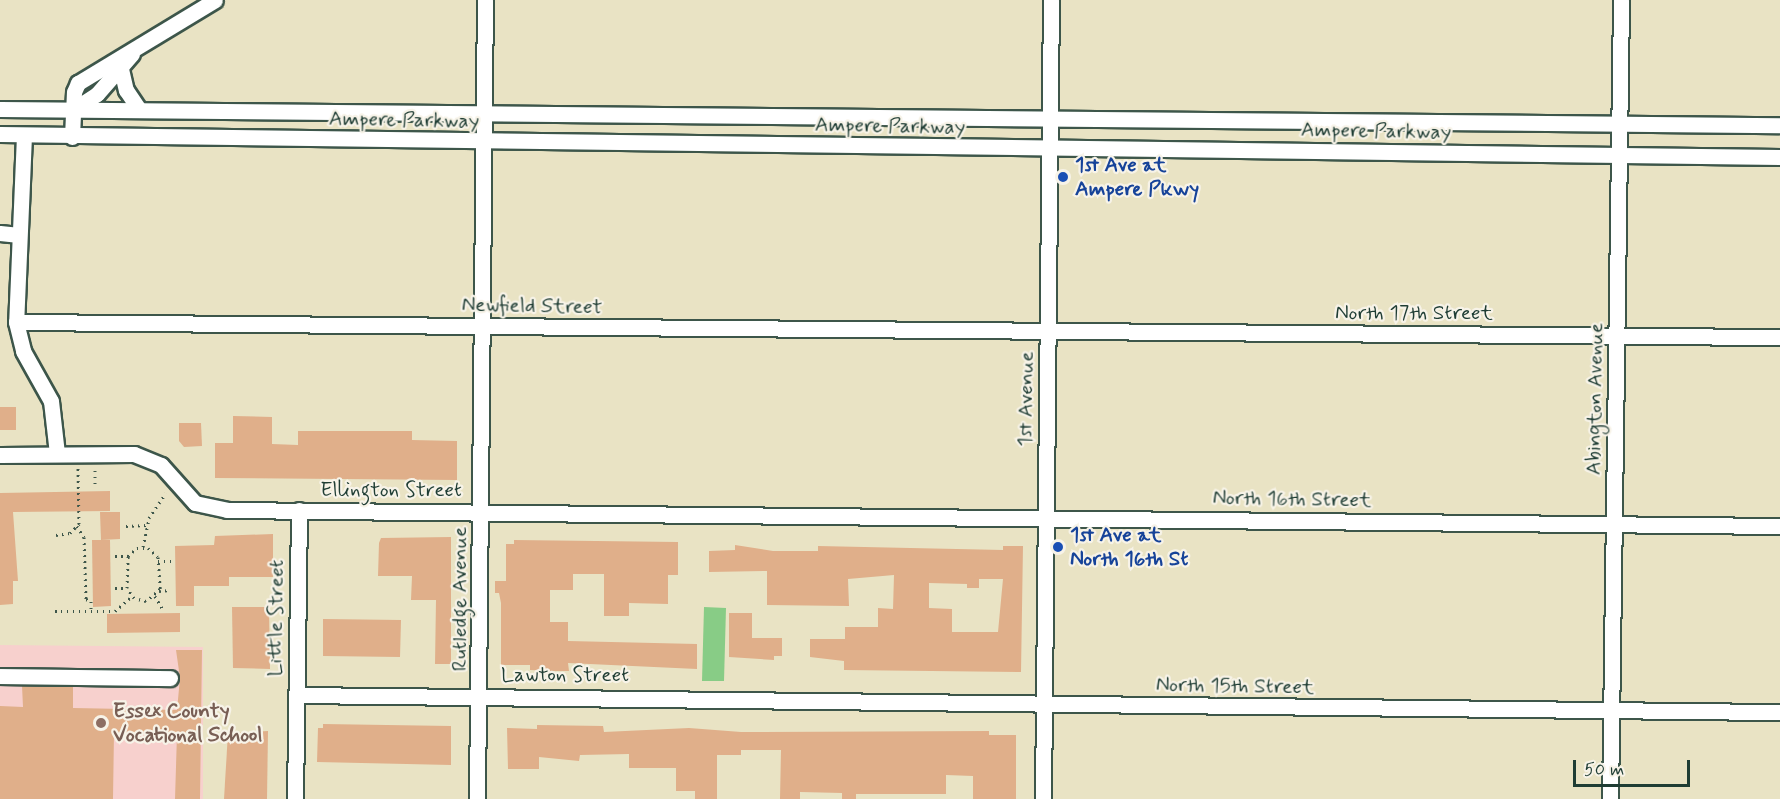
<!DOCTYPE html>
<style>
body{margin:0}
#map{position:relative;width:1780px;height:799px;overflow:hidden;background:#e9e3c4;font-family:Mynerve,sans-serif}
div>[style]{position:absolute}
.built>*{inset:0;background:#f7d0cd}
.green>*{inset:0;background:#88cc86}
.building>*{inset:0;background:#e0af8a}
.path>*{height:3px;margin-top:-1.5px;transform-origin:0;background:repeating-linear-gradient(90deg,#3d564a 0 1.5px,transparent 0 6px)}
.roads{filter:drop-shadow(2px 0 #3d564a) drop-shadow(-2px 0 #3d564a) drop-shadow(0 2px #3d564a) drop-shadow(0 -2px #3d564a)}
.minor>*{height:15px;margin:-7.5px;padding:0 7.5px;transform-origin:7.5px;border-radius:7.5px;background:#fff}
.dots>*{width:16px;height:16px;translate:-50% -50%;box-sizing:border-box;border:3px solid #f7f3e8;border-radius:50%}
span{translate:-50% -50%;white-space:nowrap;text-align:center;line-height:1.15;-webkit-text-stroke:4.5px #f7f3e8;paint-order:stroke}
.street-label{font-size:21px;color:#1f3d34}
.transit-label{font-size:21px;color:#164399;font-weight:700}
.left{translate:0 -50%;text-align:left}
.education-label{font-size:21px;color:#785e54;font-weight:700}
.scale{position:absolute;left:1573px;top:760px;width:117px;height:27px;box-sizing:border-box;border:3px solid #1f3d34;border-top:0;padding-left:8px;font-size:18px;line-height:21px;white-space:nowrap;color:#1f3d34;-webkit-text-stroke:4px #f7f3e8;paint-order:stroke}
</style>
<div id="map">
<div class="built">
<div style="clip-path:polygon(0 645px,203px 647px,203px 799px,0 799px)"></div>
</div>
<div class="green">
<div style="clip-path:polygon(704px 607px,726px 608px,724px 681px,702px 681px)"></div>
</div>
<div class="building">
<div style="clip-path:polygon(0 407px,16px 407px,16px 430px,0 430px)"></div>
<div style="clip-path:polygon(233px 416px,272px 417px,272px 444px,298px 445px,298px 431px,412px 431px,412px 440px,457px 441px,457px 480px,215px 478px,215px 443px,233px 443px)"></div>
<div style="clip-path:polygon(179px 423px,201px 423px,202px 446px,184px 447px,179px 441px)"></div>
<div style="clip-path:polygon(110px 491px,110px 511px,13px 512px,18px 581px,13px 581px,13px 604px,0 605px,0 493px)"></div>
<div style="clip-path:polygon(100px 512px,120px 512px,120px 539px,101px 540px)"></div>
<div style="clip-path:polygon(273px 534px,273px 577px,229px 577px,229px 586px,194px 586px,194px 606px,176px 606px,175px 546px,214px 545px,215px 536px)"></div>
<div style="clip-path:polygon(451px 537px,451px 664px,435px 664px,436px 600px,411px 600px,412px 576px,378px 576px,379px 543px,381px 538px)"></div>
<div style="clip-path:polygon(92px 540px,110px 540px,111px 606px,93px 607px)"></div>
<div style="clip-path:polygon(514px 540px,678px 542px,678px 575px,668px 575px,668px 604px,629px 603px,629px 616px,604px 616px,604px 574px,573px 574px,573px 590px,550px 590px,550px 622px,568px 622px,568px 641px,697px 644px,697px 669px,568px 663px,569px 671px,555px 671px,530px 670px,530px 665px,501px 665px,501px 603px,499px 593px,495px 593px,495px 581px,506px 581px,506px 544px,514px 544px)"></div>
<div style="clip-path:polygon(evenodd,735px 545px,773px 551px,818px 551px,818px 546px,1003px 550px,1003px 546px,1023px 546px,1021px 672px,844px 670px,844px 661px,810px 657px,810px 639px,845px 639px,845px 627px,878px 627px,878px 608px,893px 609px,894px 575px,848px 579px,849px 606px,767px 605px,767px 571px,709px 572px,709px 551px,735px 550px,735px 545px,979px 579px,1003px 579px,998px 632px,952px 632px,952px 609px,929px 608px,929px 583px,967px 584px,967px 588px,979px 588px,979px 579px)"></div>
<div style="clip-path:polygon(232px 607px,269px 607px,270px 669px,233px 668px)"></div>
<div style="clip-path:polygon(180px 613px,180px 632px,107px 633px,107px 614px)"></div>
<div style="clip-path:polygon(729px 613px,752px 613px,752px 638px,782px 638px,782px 656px,774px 656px,774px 660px,729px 657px)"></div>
<div style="clip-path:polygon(323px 619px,401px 620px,400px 657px,323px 656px)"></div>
<div style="clip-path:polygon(176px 650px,202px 650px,200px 799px,175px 799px,177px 734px,114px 733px,113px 799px,0 799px,0 706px,23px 707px,22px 686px,73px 687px,73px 708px,177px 710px,180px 678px)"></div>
<div style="clip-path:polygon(323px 724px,451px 726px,451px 765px,317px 762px,318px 728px,323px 728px)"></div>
<div style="clip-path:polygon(537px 725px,603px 726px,604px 732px,689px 728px,741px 732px,989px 731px,989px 735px,1016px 735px,1016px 799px,973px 799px,973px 776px,946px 775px,946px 794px,856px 794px,856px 799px,842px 799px,842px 793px,800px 792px,800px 799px,780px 799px,781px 750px,741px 750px,741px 755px,717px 755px,717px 799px,695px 799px,695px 791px,676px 791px,676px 768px,629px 768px,629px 754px,580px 755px,579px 761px,539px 757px,539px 769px,508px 769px,507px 728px,537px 729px)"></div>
<div style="clip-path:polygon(268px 731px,267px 799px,224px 799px,228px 733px)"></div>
</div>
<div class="path">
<div style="left:95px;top:470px;width:16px;rotate:90deg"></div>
<div style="left:77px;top:526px;width:13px;rotate:58deg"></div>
<div style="left:84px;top:537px;width:62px;rotate:88.2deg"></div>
<div style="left:86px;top:599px;width:5px;rotate:22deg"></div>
<div style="left:91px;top:601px;width:10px;rotate:90deg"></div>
<div style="left:91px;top:611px;width:24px"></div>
<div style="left:115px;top:611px;width:23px;rotate:-41deg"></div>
<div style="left:126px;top:526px;width:20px;rotate:-3deg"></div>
<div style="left:56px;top:535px;width:14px;rotate:-8deg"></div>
<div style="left:70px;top:533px;width:13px;rotate:-45deg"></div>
<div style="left:79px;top:524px;width:56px;rotate:-91deg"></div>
<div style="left:143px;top:547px;width:30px;rotate:-78deg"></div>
<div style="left:149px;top:518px;width:30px;rotate:-56deg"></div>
<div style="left:137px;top:548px;width:11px"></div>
<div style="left:148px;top:548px;width:13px;rotate:42deg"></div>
<div style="left:158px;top:557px;width:32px;rotate:86deg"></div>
<div style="left:160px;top:589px;width:18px;rotate:139deg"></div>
<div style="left:146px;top:601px;width:12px;rotate:-166deg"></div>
<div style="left:134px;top:598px;width:12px;rotate:-125deg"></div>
<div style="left:127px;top:588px;width:32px;rotate:-88deg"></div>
<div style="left:128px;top:556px;width:12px;rotate:-42deg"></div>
<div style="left:115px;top:556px;width:13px"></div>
<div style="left:158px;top:561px;width:14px"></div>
<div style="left:115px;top:588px;width:12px"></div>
<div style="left:159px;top:591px;width:11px;rotate:-5deg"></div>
<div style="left:155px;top:596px;width:16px;rotate:60deg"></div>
<div style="left:55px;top:611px;width:36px"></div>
</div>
<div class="roads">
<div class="minor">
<div style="left:121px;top:69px;width:22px;rotate:77deg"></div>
<div style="left:126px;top:90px;width:22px;rotate:56deg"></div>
<div style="left:0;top:109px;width:1780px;rotate:0.52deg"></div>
<div style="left:74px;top:109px;width:27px;rotate:-33deg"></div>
<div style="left:97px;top:94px;width:53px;rotate:-48.8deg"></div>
<div style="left:0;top:134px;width:1780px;rotate:0.74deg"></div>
<div style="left:24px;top:135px;width:187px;rotate:92.4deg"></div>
<div style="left:16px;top:322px;width:30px;rotate:76deg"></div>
<div style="left:23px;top:351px;width:57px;rotate:60.8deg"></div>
<div style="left:51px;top:401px;width:53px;rotate:83.5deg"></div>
<div style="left:72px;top:137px;width:45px;rotate:-87.5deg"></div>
<div style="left:74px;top:92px;width:10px;rotate:-66deg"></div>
<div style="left:78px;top:83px;width:160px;rotate:-31.2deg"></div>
<div style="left:0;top:233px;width:19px;rotate:6deg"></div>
<div style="left:16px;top:322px;width:1764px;rotate:0.49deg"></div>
<div style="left:0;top:455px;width:134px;rotate:-0.4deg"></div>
<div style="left:134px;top:454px;width:29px;rotate:22deg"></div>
<div style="left:161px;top:465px;width:51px;rotate:48.2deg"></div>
<div style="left:195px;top:503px;width:33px;rotate:12deg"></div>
<div style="left:227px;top:510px;width:1553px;rotate:0.59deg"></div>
<div style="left:0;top:676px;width:170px;rotate:0.7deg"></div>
<div style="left:296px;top:695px;width:1484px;rotate:0.66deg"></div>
<div style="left:295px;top:799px;width:289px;rotate:-89.2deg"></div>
<div style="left:477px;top:799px;width:799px;rotate:-89.43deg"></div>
<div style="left:1043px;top:799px;width:799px;rotate:-89.43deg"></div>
<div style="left:1610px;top:799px;width:799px;rotate:-89.21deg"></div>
</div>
</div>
<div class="dots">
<div style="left:1063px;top:177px;background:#1a4fb4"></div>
<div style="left:1058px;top:547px;background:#1a4fb4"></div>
<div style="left:101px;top:723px;background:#8d6e63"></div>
</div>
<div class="street-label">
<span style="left:404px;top:120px;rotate:1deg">Ampere Parkway</span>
<span style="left:890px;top:126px;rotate:1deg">Ampere Parkway</span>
<span style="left:1376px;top:131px;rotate:1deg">Ampere Parkway</span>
<span style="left:532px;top:306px;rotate:1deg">Newfield Street</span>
<span style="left:1414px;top:313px">North 17th Street</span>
<span style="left:1026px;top:399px;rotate:-89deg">1st Avenue</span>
<span style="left:1595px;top:399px;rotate:-89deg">Abington Avenue</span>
<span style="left:391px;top:490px">Ellington Street</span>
<span style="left:1292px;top:499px;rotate:1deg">North 16th Street</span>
<span style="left:460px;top:599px;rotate:-90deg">Rutledge Avenue</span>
<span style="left:276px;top:618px;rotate:-89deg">Little Street</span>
<span style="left:565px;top:675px">Lawton Street</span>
<span style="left:1235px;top:686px;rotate:1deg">North 15th Street</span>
</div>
<div class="transit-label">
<span class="left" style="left:1075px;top:177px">1st Ave at<br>Ampere Pkwy</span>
<span class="left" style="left:1070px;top:547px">1st Ave at<br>North 16th St</span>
</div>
<div class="education-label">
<span class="left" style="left:113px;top:723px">Essex County<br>Vocational School</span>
</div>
<div class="scale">50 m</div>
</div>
